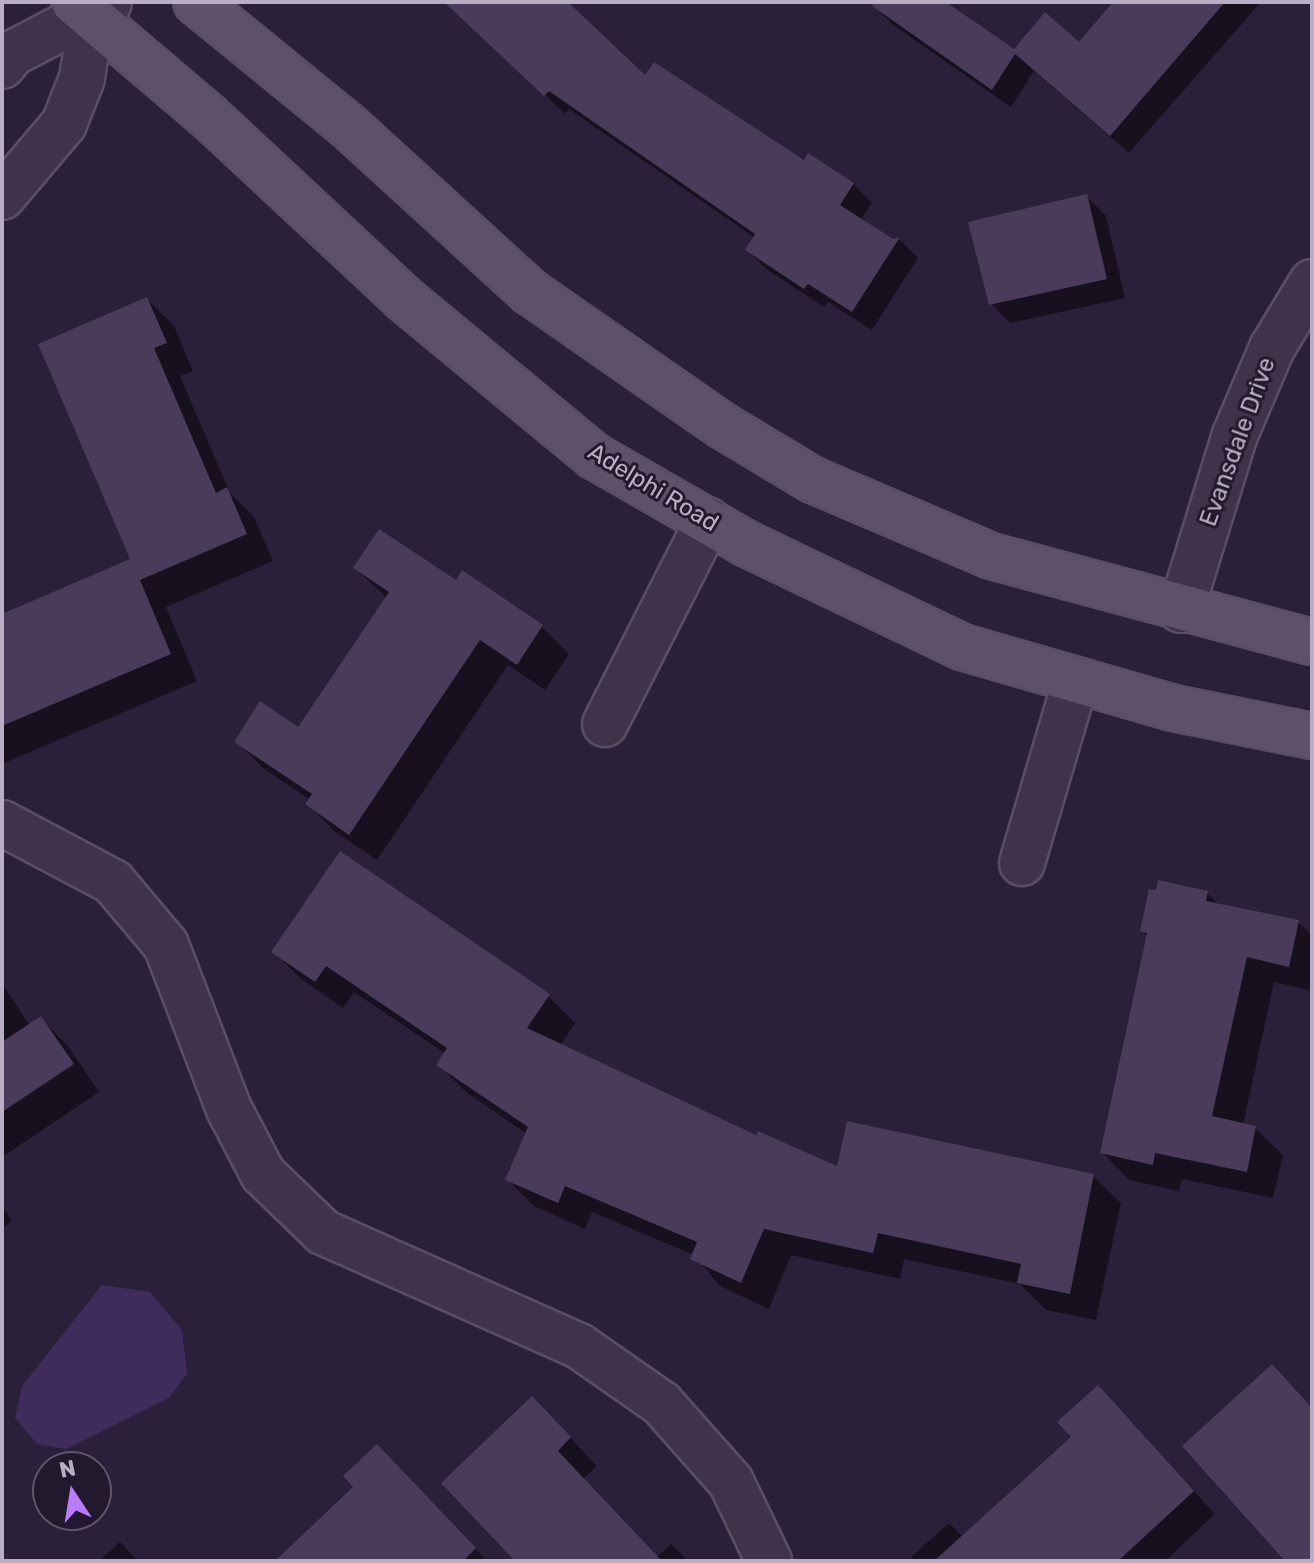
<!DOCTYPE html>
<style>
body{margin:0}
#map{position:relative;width:1314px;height:1563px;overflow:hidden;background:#2b203a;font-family:Rubik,sans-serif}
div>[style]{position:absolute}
.water>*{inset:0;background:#402c5a}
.shadow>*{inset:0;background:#0007}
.building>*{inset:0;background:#4a3b5a}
.roads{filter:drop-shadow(2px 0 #594e65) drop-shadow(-2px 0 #594e65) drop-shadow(0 2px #594e65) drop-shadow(0 -2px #594e65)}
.minor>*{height:44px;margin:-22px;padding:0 22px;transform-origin:22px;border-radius:22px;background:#3e334a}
.major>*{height:44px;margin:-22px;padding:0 22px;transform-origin:22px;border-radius:22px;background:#5d516a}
span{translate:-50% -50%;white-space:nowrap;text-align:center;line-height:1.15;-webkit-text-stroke:6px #23192f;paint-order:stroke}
.street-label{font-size:24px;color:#baaec7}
.frame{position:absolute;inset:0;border:4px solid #baaec7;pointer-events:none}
.north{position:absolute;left:32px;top:1451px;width:80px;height:80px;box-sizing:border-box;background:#23192f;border:2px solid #5f556c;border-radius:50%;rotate:348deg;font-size:22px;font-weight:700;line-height:32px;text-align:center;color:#baaec7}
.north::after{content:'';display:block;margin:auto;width:28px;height:36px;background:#bb7cfe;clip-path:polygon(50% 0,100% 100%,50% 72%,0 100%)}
</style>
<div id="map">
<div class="water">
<div style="clip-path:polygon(102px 1285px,150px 1292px,182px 1330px,187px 1374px,169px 1398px,66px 1449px,37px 1444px,15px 1418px,22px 1386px)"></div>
</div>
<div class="shadow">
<div style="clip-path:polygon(482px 2px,565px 2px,646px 78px,853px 184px,872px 203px,860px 221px,892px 241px,900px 240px,918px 258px,872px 330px,828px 302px,824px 307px,766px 269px,747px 250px,755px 238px,569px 109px,565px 114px,485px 38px)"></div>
<div style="clip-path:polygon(877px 2px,942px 2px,1015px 51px,1079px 45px,1116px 2px,1261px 2px,1129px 153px,1034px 71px,1011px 107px,893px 25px,874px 6px)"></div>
<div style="clip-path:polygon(1087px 197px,1106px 216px,1125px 298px,1010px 323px,991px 304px)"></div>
<div style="clip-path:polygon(147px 299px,174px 326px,193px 371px,180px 376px,230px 493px,254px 517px,273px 561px,166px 607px,197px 681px,2px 764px,2px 616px,132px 560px)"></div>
<div style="clip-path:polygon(355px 568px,456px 583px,542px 627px,569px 654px,545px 690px,508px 665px,377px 860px,334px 831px,307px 803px,310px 800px,263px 768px,236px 741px,299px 730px,387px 598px)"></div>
<div style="clip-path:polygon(1207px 893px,1220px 906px,1298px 922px,1312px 935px,1312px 991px,1274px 982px,1243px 1125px,1255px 1128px,1283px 1155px,1273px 1198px,1182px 1179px,1179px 1191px,1129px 1180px,1102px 1152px,1148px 937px,1142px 931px)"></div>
<div style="clip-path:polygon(274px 952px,548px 996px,575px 1023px,560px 1046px,757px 1138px,838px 1168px,1093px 1176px,1121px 1203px,1096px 1320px,1046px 1310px,1020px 1284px,904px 1259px,900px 1279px,791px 1255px,769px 1309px,720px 1286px,694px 1255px,592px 1212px,585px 1229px,534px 1206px,507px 1179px,527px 1134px,466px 1092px,439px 1065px,446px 1054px,354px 992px,343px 1008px,301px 979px)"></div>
<div style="clip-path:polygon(2px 983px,30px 1026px,41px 1019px,68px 1046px,99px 1092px,2px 1157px)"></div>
<div style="clip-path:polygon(2px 1206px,12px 1221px,2px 1228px)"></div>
<div style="clip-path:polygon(1098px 1387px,1215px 1514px,1165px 1561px,914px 1561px,911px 1557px,949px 1523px,963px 1537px,1074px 1437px)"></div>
<div style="clip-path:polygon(559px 1426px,597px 1466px,583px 1479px,657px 1557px,671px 1544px,688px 1561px,518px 1561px)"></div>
<div style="clip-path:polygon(404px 1474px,487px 1561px,278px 1561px)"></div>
<div style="clip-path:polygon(120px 1542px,138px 1561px,99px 1561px)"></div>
</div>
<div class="building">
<div style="clip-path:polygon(444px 2px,568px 2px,645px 75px,654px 62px,804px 160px,808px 153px,854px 183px,840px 205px,893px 239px,900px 237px,852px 312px,808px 284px,804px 289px,745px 250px,755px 234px,549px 91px,544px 96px)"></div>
<div style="clip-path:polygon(875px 2px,946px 2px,1014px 49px,1045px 12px,1079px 42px,1113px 2px,1225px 2px,1110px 136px,1015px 54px,992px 90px,872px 6px)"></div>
<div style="clip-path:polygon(1087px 194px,1107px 279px,989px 305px,968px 222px)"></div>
<div style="clip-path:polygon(147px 297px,167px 343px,154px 348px,216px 493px,227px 487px,247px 534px,140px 580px,171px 654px,2px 726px,2px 614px,130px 559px,38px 344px)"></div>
<div style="clip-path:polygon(379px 529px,456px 580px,462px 570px,543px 625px,517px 665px,480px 640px,349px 835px,305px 804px,312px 794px,234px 742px,260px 701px,298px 727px,389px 592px,353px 568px)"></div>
<div style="clip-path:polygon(340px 851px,550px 994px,527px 1028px,756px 1135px,758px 1131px,837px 1166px,847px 1121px,1094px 1174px,1070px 1294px,1017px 1283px,1021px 1264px,878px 1233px,873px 1253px,764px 1229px,741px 1283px,690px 1259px,697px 1242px,565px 1186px,558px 1203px,505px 1180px,528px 1127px,436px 1065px,447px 1048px,326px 966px,315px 982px,271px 952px)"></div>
<div style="clip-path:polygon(1158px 880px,1208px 891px,1206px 901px,1299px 920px,1289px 967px,1247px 957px,1212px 1116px,1256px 1126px,1247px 1172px,1155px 1153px,1153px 1165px,1100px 1153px,1147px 933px,1140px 931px,1149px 889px,1156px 890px)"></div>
<div style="clip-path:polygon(41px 1016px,74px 1064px,2px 1112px,2px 1042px)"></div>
<div style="clip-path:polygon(1272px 1364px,1312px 1408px,1312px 1561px,1285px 1561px,1182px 1446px)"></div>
<div style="clip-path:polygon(1098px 1385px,1194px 1491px,1118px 1561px,934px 1561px,1071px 1437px,1057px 1422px)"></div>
<div style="clip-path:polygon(532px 1396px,571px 1437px,558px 1451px,662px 1561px,515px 1561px,441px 1483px)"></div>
<div style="clip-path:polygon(377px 1444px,476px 1548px,463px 1561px,275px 1561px,353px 1487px,343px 1476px)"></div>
</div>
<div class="roads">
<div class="minor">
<div style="left:2px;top:66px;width:17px;rotate:-50deg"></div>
<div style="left:13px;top:53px;width:108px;rotate:-27.5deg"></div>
<div style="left:2px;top:197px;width:96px;rotate:-49.7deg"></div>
<div style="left:64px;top:124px;width:49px;rotate:-68.6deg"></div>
<div style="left:82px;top:78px;width:64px;rotate:-81deg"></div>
<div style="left:1181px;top:610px;width:183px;rotate:-72.9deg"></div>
<div style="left:1235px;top:435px;width:95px;rotate:-67deg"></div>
<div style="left:1272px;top:348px;width:77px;rotate:-58.8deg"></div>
<div style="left:605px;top:724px;width:228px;rotate:-63.1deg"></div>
<div style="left:2px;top:823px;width:126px;rotate:28deg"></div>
<div style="left:113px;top:882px;width:82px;rotate:49.9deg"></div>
<div style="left:166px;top:945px;width:176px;rotate:69deg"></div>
<div style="left:229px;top:1109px;width:73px;rotate:62.4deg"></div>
<div style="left:263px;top:1174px;width:83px;rotate:44deg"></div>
<div style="left:323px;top:1232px;width:280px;rotate:24deg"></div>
<div style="left:579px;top:1346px;width:101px;rotate:34.9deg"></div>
<div style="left:662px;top:1404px;width:104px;rotate:48.5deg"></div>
<div style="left:731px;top:1482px;width:88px;rotate:64.3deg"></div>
<div style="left:1022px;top:863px;width:191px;rotate:-73.6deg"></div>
</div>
<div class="major">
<div style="left:74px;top:2px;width:175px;rotate:40.4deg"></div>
<div style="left:207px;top:115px;width:268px;rotate:43deg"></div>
<div style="left:403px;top:298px;width:248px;rotate:39.6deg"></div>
<div style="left:594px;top:456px;width:174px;rotate:29.9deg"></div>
<div style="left:745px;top:543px;width:241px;rotate:25.6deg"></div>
<div style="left:962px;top:647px;width:220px;rotate:16.1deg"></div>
<div style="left:1173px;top:708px;width:142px;rotate:11.4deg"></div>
<div style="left:196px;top:2px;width:195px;rotate:39.2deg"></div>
<div style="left:347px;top:125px;width:248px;rotate:42.4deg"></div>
<div style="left:530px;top:292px;width:235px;rotate:34.8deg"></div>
<div style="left:723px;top:426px;width:105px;rotate:31deg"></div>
<div style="left:813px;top:480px;width:194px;rotate:23.1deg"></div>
<div style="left:991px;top:556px;width:332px;rotate:15deg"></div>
</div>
</div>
<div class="street-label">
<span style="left:1238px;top:442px;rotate:-70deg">Evansdale Drive</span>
<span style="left:653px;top:488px;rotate:31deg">Adelphi Road</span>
</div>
<div class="frame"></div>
<div class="north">N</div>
</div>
